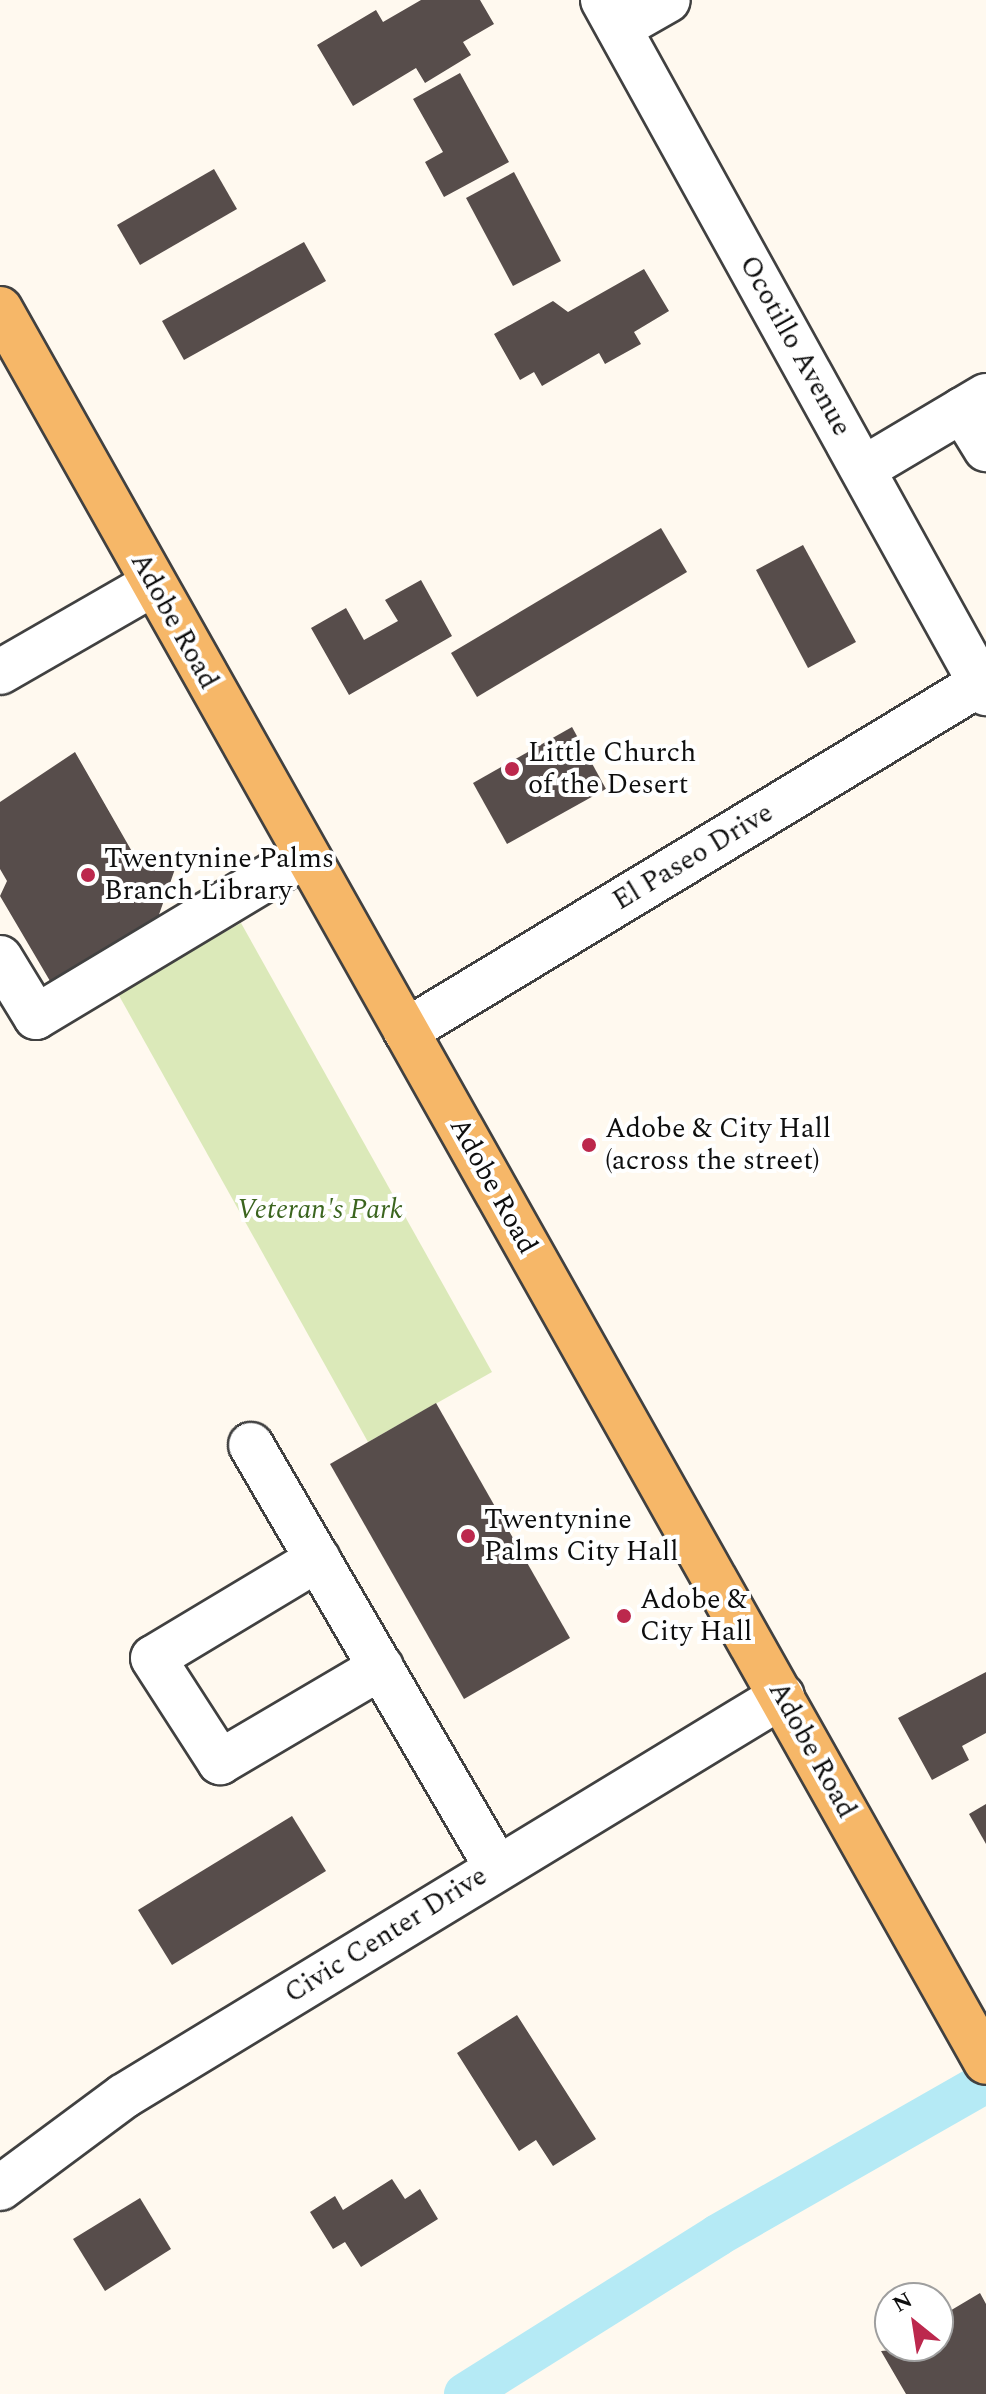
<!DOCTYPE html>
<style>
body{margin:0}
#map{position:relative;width:986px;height:2394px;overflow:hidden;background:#fff9ef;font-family:Spectral,serif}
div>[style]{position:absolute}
.green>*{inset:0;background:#dbe9b9}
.canal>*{height:42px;margin:-21px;padding:0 21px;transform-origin:21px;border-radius:21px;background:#b5eaf5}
.building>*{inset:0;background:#574d4b}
.roads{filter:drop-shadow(2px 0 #414141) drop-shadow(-2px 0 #414141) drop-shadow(0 2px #414141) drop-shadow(0 -2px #414141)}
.minor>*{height:44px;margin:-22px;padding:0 22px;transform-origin:22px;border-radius:22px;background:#fff}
.major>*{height:44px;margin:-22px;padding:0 22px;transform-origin:22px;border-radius:22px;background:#f6b768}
.dots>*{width:22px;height:22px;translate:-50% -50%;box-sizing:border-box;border:4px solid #fff;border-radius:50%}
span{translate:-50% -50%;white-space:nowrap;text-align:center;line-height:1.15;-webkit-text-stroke:8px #fff;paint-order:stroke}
.street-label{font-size:28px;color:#0e0e0e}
.poi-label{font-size:28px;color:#0e0e0e}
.left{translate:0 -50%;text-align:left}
.park-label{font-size:28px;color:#3b651f;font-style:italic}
.north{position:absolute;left:874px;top:2282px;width:80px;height:80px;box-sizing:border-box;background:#fff;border:2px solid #9f9f9f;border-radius:50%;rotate:330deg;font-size:22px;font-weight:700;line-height:32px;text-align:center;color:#0e0e0e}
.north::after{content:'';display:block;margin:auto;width:28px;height:36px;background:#bc284d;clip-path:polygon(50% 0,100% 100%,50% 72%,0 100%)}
</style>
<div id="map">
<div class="green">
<div style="clip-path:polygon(241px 923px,492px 1372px,368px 1442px,117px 992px)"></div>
</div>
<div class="canal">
<div style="left:465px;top:2394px;width:299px;rotate:-32.1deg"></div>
<div style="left:718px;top:2235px;width:309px;rotate:-29.7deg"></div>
</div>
<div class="building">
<div style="clip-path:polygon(421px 0,480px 0,494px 24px,463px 42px,471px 55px,425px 83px,416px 68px,353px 106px,317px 45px,376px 10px,383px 22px)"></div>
<div style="clip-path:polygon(460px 73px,509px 162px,444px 197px,425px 162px,443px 152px,413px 99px)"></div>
<div style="clip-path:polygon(214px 169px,237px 209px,140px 265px,117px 225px)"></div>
<div style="clip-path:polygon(514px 172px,561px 261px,513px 286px,466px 198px)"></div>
<div style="clip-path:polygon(304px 242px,326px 281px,184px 360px,162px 321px)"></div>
<div style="clip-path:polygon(644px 269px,669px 311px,634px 332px,641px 344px,605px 364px,599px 353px,542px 386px,534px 372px,520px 380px,494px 334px,553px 301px,568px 312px)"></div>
<div style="clip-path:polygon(661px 528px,687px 572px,477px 697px,451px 653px)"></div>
<div style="clip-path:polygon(803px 545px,856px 642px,808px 668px,756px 570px)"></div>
<div style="clip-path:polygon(421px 580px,452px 636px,349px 695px,311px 628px,346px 608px,364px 640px,398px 621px,385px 600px)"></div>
<div style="clip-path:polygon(572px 727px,606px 789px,507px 844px,473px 783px)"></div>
<div style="clip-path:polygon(75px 752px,134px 855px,175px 869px,155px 926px,60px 998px,0 896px,7px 881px,0 869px,0 802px)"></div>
<div style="clip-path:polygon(436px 1403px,570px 1638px,464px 1699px,330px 1464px)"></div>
<div style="clip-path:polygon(986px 1672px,986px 1733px,962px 1746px,969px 1760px,932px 1780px,898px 1718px)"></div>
<div style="clip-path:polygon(986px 1804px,986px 1844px,969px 1814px)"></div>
<div style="clip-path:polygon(292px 1816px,326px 1871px,172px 1965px,138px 1910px)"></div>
<div style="clip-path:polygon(517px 2015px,596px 2139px,553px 2166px,536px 2140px,519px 2151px,457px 2053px)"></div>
<div style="clip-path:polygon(392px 2179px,405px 2199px,420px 2189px,438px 2219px,361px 2267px,345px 2242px,333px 2249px,310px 2212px,335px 2196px,343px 2210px)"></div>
<div style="clip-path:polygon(140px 2198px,171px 2249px,105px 2291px,73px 2239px)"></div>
<div style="clip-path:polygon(980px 2293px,986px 2304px,986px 2394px,906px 2394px,881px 2351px,938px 2346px,938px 2318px)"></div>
</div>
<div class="roads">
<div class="minor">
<div style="left:603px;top:0;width:792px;rotate:61.07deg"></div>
<div style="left:619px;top:28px;width:56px;rotate:-29.7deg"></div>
<div style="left:962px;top:410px;width:46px;rotate:58.4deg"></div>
<div style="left:863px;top:469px;width:143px;rotate:-30.7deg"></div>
<div style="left:0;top:672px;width:177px;rotate:-29.9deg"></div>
<div style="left:0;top:958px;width:69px;rotate:58.6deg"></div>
<div style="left:36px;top:1017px;width:315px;rotate:-31deg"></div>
<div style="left:406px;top:1031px;width:678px;rotate:-31.18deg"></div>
<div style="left:251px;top:1445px;width:488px;rotate:59.8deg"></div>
<div style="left:318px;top:1559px;width:192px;rotate:149deg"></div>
<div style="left:153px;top:1658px;width:124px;rotate:57.2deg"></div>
<div style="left:220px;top:1762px;width:187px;rotate:-30.5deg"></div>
<div style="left:0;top:2188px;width:154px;rotate:-36.6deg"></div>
<div style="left:124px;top:2096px;width:770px;rotate:-31.3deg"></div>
</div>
<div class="major">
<div style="left:0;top:309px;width:2011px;rotate:60.64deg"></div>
</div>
</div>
<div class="dots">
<div style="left:512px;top:769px;background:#bc284d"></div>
<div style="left:88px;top:875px;background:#bc284d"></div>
<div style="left:589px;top:1145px;background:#bc284d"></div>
<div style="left:468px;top:1536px;background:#bc284d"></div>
<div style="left:624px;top:1616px;background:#bc284d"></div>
</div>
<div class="street-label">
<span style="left:795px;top:346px;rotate:61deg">Ocotillo Avenue</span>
<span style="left:174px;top:621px;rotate:61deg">Adobe Road</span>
<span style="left:693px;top:857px;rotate:-31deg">El Paseo Drive</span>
<span style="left:493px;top:1186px;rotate:61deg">Adobe Road</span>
<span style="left:812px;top:1750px;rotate:61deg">Adobe Road</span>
<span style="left:386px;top:1935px;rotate:-32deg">Civic Center Drive</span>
</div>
<div class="poi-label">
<span class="left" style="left:528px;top:769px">Little Church<br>of the Desert</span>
<span class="left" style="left:104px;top:875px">Twentynine Palms<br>Branch Library</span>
<span class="left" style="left:605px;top:1145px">Adobe &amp; City Hall<br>(across the street)</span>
<span class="left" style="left:484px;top:1536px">Twentynine<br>Palms City Hall</span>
<span class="left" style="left:640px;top:1616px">Adobe &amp;<br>City Hall</span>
</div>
<div class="park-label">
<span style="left:320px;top:1210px">Veteran's Park</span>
</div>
<div class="north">N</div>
</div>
